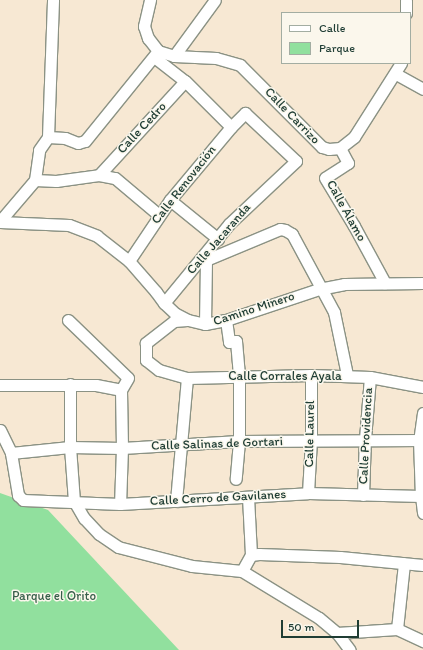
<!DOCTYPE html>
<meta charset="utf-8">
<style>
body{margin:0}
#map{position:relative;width:423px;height:650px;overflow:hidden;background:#f7e8d3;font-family:Itim,sans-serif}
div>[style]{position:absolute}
.green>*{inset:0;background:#91e09e}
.roads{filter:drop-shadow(1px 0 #8b9284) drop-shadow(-1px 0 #8b9284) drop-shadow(0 1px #8b9284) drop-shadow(0 -1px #8b9284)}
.minor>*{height:11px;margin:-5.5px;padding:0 5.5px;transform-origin:5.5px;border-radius:5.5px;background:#fff}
span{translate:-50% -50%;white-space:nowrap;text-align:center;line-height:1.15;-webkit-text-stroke:3px #fbf7ec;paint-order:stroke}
.street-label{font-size:13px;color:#1f3d34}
.park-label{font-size:13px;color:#365e49}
.legend{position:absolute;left:281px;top:12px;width:130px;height:52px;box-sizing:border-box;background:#fbf7ec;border:1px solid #a3ada2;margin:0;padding:5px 7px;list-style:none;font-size:12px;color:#1f3d34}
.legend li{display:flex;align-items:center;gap:8px;height:20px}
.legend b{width:20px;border:1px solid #a3ada2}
.scale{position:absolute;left:281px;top:620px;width:78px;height:18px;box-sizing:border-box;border:2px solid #1f3d34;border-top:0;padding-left:5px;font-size:12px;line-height:14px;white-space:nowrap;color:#1f3d34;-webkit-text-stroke:3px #fbf7ec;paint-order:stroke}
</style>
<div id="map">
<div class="green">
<div style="clip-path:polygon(0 493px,48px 510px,179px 650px,0 650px)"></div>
</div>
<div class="roads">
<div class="minor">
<div style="left:150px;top:0;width:27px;rotate:103deg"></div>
<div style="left:144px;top:26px;width:13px;rotate:72deg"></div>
<div style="left:148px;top:38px;width:16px;rotate:52deg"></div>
<div style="left:158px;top:51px;width:17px;rotate:17deg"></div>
<div style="left:174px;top:56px;width:42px;rotate:2.7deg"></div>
<div style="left:216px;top:58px;width:25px;rotate:16deg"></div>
<div style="left:240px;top:65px;width:116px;rotate:45deg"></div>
<div style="left:322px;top:147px;width:7px;rotate:16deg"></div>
<div style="left:329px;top:149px;width:11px;rotate:-5deg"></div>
<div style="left:340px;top:148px;width:18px;rotate:-38deg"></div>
<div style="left:354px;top:137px;width:88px;rotate:-57.6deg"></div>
<div style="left:406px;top:13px;width:13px;rotate:-90deg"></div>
<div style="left:174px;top:56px;width:69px;rotate:-53.8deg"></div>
<div style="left:154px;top:57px;width:39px;rotate:38deg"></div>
<div style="left:185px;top:81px;width:65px;rotate:45deg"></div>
<div style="left:396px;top:74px;width:31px;rotate:29deg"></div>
<div style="left:48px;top:137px;width:137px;rotate:-87.9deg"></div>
<div style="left:340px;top:148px;width:17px;rotate:62deg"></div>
<div style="left:348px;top:163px;width:27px;rotate:147deg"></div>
<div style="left:325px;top:178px;width:56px;rotate:58.9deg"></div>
<div style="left:354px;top:226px;width:65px;rotate:61.5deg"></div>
<div style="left:99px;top:175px;width:127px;rotate:-47.5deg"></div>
<div style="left:35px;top:180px;width:30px;rotate:-82deg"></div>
<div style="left:39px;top:150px;width:16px;rotate:-55deg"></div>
<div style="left:48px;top:137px;width:17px;rotate:3deg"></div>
<div style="left:65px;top:138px;width:14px;rotate:21deg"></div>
<div style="left:78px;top:143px;width:7px;rotate:-16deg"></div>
<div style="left:85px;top:141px;width:116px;rotate:-51deg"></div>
<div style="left:35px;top:180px;width:21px;rotate:3deg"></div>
<div style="left:56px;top:181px;width:43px;rotate:-7.9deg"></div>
<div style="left:99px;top:175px;width:16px;rotate:11deg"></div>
<div style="left:115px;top:178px;width:57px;rotate:40.1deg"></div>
<div style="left:170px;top:200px;width:62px;rotate:39.1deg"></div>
<div style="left:0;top:221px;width:54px;rotate:-49.5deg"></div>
<div style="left:0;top:222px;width:69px;rotate:2.5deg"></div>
<div style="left:69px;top:225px;width:30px;rotate:21deg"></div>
<div style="left:97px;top:236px;width:41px;rotate:38deg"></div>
<div style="left:129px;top:261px;width:41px;rotate:48.9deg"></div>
<div style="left:156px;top:292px;width:14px;rotate:54deg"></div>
<div style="left:164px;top:303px;width:16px;rotate:43deg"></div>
<div style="left:176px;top:314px;width:13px;rotate:27deg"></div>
<div style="left:188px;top:320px;width:17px;rotate:13deg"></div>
<div style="left:205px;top:324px;width:21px;rotate:-11deg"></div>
<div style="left:226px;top:320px;width:98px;rotate:-18.4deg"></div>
<div style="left:319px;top:289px;width:25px;rotate:-11deg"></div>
<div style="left:344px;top:284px;width:79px;rotate:-0.7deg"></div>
<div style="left:129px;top:261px;width:73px;rotate:-56.1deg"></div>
<div style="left:170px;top:200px;width:95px;rotate:-50.1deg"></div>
<div style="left:231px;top:127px;width:20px;rotate:-45deg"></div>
<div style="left:245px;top:113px;width:70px;rotate:43.3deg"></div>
<div style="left:296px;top:161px;width:92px;rotate:136.8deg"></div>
<div style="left:229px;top:224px;width:102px;rotate:129.4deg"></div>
<div style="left:68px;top:320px;width:83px;rotate:44deg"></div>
<div style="left:128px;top:378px;width:14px;rotate:120deg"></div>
<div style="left:121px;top:390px;width:58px;rotate:89deg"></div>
<div style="left:122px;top:448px;width:56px;rotate:92deg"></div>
<div style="left:187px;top:320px;width:13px;rotate:176deg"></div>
<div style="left:174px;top:321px;width:36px;rotate:142deg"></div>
<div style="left:146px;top:343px;width:17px;rotate:90deg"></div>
<div style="left:146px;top:360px;width:16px;rotate:38deg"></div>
<div style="left:159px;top:370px;width:29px;rotate:16deg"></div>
<div style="left:187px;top:378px;width:124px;rotate:-1.4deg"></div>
<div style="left:311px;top:375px;width:59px;rotate:1.9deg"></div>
<div style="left:370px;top:377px;width:54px;rotate:10.7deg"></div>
<div style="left:226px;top:320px;width:22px;rotate:82deg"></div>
<div style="left:229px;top:342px;width:7px;rotate:-8deg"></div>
<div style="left:236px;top:341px;width:35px;rotate:85deg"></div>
<div style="left:239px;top:376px;width:65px;rotate:90deg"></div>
<div style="left:239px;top:441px;width:38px;rotate:95deg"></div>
<div style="left:205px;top:324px;width:64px;rotate:-89.1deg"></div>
<div style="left:206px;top:260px;width:80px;rotate:-22.7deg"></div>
<div style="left:280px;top:229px;width:5px;rotate:11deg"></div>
<div style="left:285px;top:230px;width:8px;rotate:30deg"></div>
<div style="left:292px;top:234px;width:89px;rotate:61.7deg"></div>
<div style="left:334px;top:312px;width:64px;rotate:78.3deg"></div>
<div style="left:70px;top:384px;width:63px;rotate:90deg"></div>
<div style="left:70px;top:447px;width:54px;rotate:85.8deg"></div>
<div style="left:74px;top:501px;width:20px;rotate:60deg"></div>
<div style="left:84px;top:518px;width:22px;rotate:47deg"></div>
<div style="left:99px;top:534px;width:23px;rotate:34deg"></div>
<div style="left:118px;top:547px;width:76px;rotate:14.4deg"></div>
<div style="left:192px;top:566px;width:50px;rotate:5.7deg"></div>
<div style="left:242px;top:571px;width:90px;rotate:31.4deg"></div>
<div style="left:319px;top:618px;width:23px;rotate:40deg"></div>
<div style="left:337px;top:633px;width:21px;rotate:53deg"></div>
<div style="left:0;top:385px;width:96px"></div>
<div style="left:96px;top:385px;width:25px;rotate:11deg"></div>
<div style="left:423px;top:413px;width:27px;rotate:98deg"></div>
<div style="left:419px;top:440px;width:56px;rotate:88deg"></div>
<div style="left:421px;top:496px;width:17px;rotate:83deg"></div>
<div style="left:0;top:430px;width:25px;rotate:64deg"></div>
<div style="left:11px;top:453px;width:43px;rotate:80.5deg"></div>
<div style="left:18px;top:495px;width:7px;rotate:45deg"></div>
<div style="left:23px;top:500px;width:97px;rotate:2.4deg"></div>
<div style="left:120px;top:504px;width:188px;rotate:-3.3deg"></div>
<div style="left:308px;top:493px;width:113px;rotate:1.5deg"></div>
<div style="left:11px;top:453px;width:59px;rotate:-5.8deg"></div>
<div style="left:70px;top:447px;width:52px;rotate:1.1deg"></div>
<div style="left:122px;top:448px;width:117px;rotate:-3.4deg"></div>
<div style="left:239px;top:441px;width:184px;rotate:-0.3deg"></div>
<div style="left:308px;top:493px;width:53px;rotate:-86.8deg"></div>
<div style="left:311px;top:440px;width:65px;rotate:-90deg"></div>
<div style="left:363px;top:495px;width:56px;rotate:-88deg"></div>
<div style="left:365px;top:439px;width:62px;rotate:-85.4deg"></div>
<div style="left:248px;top:497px;width:58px;rotate:87deg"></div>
<div style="left:176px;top:501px;width:123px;rotate:-84.9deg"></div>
<div style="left:242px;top:571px;width:18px;rotate:-61deg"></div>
<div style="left:251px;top:555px;width:8px;rotate:-7deg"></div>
<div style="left:259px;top:554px;width:81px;rotate:2.1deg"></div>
<div style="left:340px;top:557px;width:83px;rotate:5.5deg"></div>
<div style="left:397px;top:629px;width:66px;rotate:-83.9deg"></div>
<div style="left:337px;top:633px;width:60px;rotate:-3.8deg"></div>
<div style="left:397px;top:629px;width:29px;rotate:25deg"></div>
</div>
</div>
<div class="street-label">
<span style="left:292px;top:116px;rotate:46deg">Calle Carrizo</span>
<span style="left:142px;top:128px;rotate:-47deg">Calle Cedro</span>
<span style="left:184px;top:185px;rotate:-52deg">Calle Renovación</span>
<span style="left:346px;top:211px;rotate:61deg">Calle Álamo</span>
<span style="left:219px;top:239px;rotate:-49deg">Calle Jacaranda</span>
<span style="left:254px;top:309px;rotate:-18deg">Camino Minero</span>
<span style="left:285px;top:376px">Calle Corrales Ayala</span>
<span style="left:310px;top:434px;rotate:-89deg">Calle Laurel</span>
<span style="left:366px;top:436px;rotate:-87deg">Calle Providencia</span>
<span style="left:217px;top:444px;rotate:-2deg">Calle Salinas de Gortari</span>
<span style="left:218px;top:498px;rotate:-3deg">Calle Cerro de Gavilanes</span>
</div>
<div class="park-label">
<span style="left:54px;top:596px">Parque el Orito</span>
</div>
<ul class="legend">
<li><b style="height:5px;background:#fff"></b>Calle</li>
<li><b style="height:11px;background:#91e09e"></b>Parque</li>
</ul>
<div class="scale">50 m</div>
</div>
